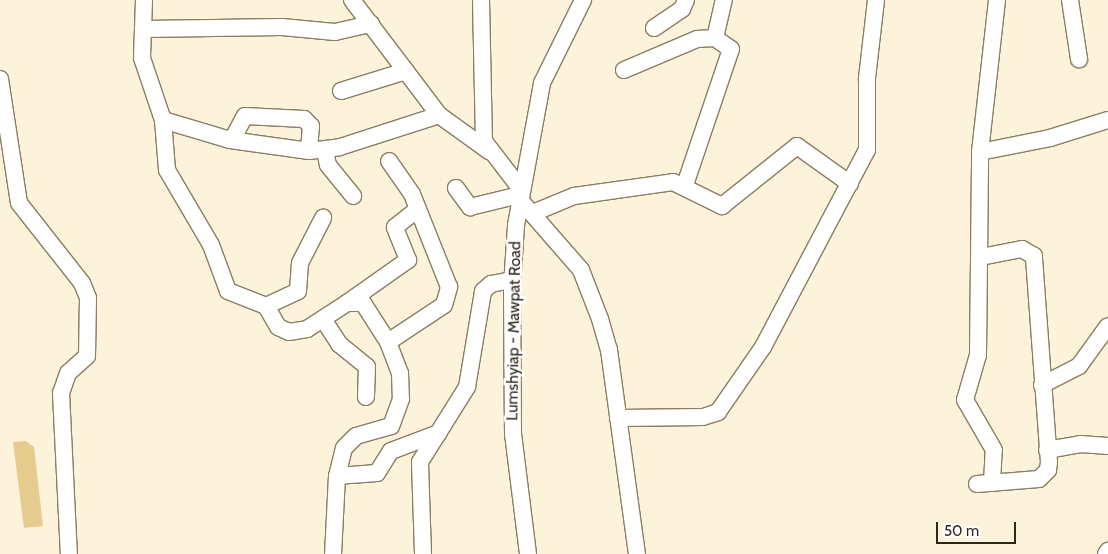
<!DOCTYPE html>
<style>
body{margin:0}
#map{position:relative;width:1108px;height:554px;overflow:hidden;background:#fdf3da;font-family:Cabin,sans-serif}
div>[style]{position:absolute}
.green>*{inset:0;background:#e5cc8e}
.roads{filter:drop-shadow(1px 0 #897e62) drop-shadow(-1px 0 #897e62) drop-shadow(0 1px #897e62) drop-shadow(0 -1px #897e62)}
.minor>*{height:16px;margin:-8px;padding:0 8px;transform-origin:8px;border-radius:8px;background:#fff}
span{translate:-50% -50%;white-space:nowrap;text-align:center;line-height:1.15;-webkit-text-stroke:5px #fff;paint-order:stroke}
.street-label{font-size:16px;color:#2c271b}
.scale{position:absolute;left:936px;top:522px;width:80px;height:22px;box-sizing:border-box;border:2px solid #2c271b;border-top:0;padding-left:6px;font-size:15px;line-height:18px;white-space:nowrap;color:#2c271b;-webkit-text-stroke:4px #fff;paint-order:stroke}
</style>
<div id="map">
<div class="green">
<div style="clip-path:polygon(26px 441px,34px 447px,43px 526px,24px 528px,13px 442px)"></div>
</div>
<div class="roads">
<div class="minor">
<div style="left:144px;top:0;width:58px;rotate:92deg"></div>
<div style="left:142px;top:58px;width:65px;rotate:71.3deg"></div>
<div style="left:163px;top:120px;width:50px;rotate:85.4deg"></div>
<div style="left:167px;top:170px;width:87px;rotate:59.6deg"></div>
<div style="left:211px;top:245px;width:49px;rotate:69.7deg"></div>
<div style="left:228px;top:291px;width:41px;rotate:21.5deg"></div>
<div style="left:266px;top:306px;width:24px;rotate:60deg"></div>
<div style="left:278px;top:327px;width:12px;rotate:24deg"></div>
<div style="left:289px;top:332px;width:18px;rotate:-9deg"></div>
<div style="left:307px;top:329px;width:48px;rotate:-33deg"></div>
<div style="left:347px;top:303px;width:16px"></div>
<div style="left:363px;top:303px;width:46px;rotate:57.3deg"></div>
<div style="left:388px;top:342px;width:33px;rotate:69deg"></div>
<div style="left:400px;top:373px;width:26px;rotate:88deg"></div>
<div style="left:401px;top:399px;width:29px;rotate:110deg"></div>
<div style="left:391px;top:426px;width:36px;rotate:164deg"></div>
<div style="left:356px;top:436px;width:17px;rotate:135deg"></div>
<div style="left:344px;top:448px;width:29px;rotate:104deg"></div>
<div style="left:337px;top:476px;width:78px;rotate:92.9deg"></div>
<div style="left:352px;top:0;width:144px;rotate:52.9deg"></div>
<div style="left:439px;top:115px;width:62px;rotate:35.8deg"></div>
<div style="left:481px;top:0;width:141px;rotate:88.8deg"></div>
<div style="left:484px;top:141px;width:59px;rotate:52.5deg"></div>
<div style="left:1070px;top:0;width:60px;rotate:81.3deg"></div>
<div style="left:654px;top:28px;width:34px;rotate:-34deg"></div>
<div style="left:682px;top:9px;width:10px;rotate:-66deg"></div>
<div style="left:143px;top:29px;width:139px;rotate:-0.8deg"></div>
<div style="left:282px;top:27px;width:53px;rotate:5.4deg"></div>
<div style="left:335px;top:32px;width:37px;rotate:-13deg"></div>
<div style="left:715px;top:38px;width:39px;rotate:-77deg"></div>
<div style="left:624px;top:70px;width:79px;rotate:-23deg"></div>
<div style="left:697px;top:39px;width:18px;rotate:-3deg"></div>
<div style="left:715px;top:38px;width:19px;rotate:35deg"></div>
<div style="left:731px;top:49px;width:144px;rotate:108.7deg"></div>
<div style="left:0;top:79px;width:125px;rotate:81.3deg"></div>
<div style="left:19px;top:203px;width:102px;rotate:51.8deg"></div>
<div style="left:82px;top:283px;width:16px;rotate:68deg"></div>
<div style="left:88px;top:298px;width:58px;rotate:91deg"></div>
<div style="left:87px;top:356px;width:25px;rotate:138deg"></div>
<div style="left:68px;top:373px;width:21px;rotate:109deg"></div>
<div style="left:61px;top:393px;width:161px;rotate:87.2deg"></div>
<div style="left:341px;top:91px;width:68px;rotate:-17.1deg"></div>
<div style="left:163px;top:120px;width:70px;rotate:16.6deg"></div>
<div style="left:230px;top:140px;width:80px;rotate:7.9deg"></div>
<div style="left:309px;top:151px;width:31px;rotate:-7deg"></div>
<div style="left:340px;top:147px;width:104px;rotate:-17.9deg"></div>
<div style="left:232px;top:140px;width:27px;rotate:-62deg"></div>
<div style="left:245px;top:116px;width:59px;rotate:2.9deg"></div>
<div style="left:304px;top:119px;width:10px;rotate:45deg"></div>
<div style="left:311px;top:126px;width:25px;rotate:95deg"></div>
<div style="left:325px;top:150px;width:15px;rotate:79deg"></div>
<div style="left:328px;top:165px;width:40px;rotate:51deg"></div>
<div style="left:980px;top:152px;width:71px;rotate:-11.3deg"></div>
<div style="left:1050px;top:138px;width:61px;rotate:-17.2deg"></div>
<div style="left:456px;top:188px;width:24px;rotate:54deg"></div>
<div style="left:470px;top:207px;width:51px;rotate:-13.5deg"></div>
<div style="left:520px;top:200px;width:93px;rotate:48.9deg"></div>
<div style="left:581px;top:270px;width:53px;rotate:68.8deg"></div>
<div style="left:600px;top:319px;width:32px;rotate:74deg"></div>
<div style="left:609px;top:350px;width:206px;rotate:82.2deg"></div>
<div style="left:533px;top:213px;width:44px;rotate:-22.5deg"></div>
<div style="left:574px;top:196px;width:100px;rotate:-8deg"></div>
<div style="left:673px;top:182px;width:55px;rotate:26.1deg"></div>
<div style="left:722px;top:206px;width:96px;rotate:-38.7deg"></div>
<div style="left:797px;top:146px;width:65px;rotate:35.6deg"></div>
<div style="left:347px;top:303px;width:75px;rotate:-35.2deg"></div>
<div style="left:408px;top:260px;width:35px;rotate:-112deg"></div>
<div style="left:395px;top:227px;width:29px;rotate:-38deg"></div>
<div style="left:266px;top:306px;width:35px;rotate:-25deg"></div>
<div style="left:298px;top:291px;width:28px;rotate:-86deg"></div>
<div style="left:300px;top:263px;width:51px;rotate:-62.9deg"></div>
<div style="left:323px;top:319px;width:30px;rotate:57deg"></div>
<div style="left:339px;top:344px;width:36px;rotate:39deg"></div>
<div style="left:367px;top:367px;width:30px;rotate:92deg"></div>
<div style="left:388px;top:342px;width:67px;rotate:-33.5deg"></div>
<div style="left:444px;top:305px;width:19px;rotate:-74deg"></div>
<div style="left:449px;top:287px;width:100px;rotate:-111.7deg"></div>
<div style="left:412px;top:194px;width:40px;rotate:-124.9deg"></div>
<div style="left:1042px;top:385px;width:42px;rotate:-27.2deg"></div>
<div style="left:1079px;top:366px;width:49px;rotate:-54.1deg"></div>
<div style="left:618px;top:418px;width:85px;rotate:-0.7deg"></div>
<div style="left:703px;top:417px;width:16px;rotate:-18deg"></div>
<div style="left:718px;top:412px;width:79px;rotate:-55.3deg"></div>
<div style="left:763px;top:347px;width:223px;rotate:-62.2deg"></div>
<div style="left:867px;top:150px;width:72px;rotate:-90deg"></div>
<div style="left:867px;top:78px;width:79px;rotate:-83.4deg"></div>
<div style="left:1047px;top:450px;width:34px;rotate:-10deg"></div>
<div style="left:1080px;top:444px;width:28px;rotate:4deg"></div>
<div style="left:337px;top:476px;width:40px;rotate:-4.3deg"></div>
<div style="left:377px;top:473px;width:26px;rotate:-58deg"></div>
<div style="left:391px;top:451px;width:51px;rotate:-20.6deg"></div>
<div style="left:992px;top:483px;width:33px;rotate:-87deg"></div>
<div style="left:994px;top:450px;width:58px;rotate:-120.1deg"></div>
<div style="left:965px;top:400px;width:47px;rotate:-73.9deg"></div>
<div style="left:978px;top:355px;width:203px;rotate:-89.4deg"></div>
<div style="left:980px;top:152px;width:153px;rotate:-83.6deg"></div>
<div style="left:977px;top:484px;width:62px;rotate:-4.6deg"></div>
<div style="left:1039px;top:479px;width:13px;rotate:-45deg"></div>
<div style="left:1048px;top:470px;width:8px;rotate:-83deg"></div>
<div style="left:1049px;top:462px;width:207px;rotate:-94.2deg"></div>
<div style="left:1034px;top:256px;width:14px;rotate:-150deg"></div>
<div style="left:1022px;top:249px;width:42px;rotate:169deg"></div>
<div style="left:423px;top:554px;width:92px;rotate:-91.9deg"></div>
<div style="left:420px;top:462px;width:89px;rotate:-57.9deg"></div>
<div style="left:467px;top:387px;width:97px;rotate:-80.5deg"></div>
<div style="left:483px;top:291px;width:11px;rotate:-41deg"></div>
<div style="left:491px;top:284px;width:21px;rotate:-11deg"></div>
<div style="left:528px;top:554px;width:121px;rotate:-97.1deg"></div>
<div style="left:513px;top:434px;width:148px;rotate:-90.4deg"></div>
<div style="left:512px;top:286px;width:61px;rotate:-86.2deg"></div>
<div style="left:516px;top:225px;width:144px;rotate:-79.6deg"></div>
<div style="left:542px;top:83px;width:93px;rotate:-63.7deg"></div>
<div style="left:1106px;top:554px;width:4px;rotate:-56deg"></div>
</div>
</div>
<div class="street-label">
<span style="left:514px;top:331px;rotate:-89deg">Lumshyiap - Mawpat Road</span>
</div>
<div class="scale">50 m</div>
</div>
